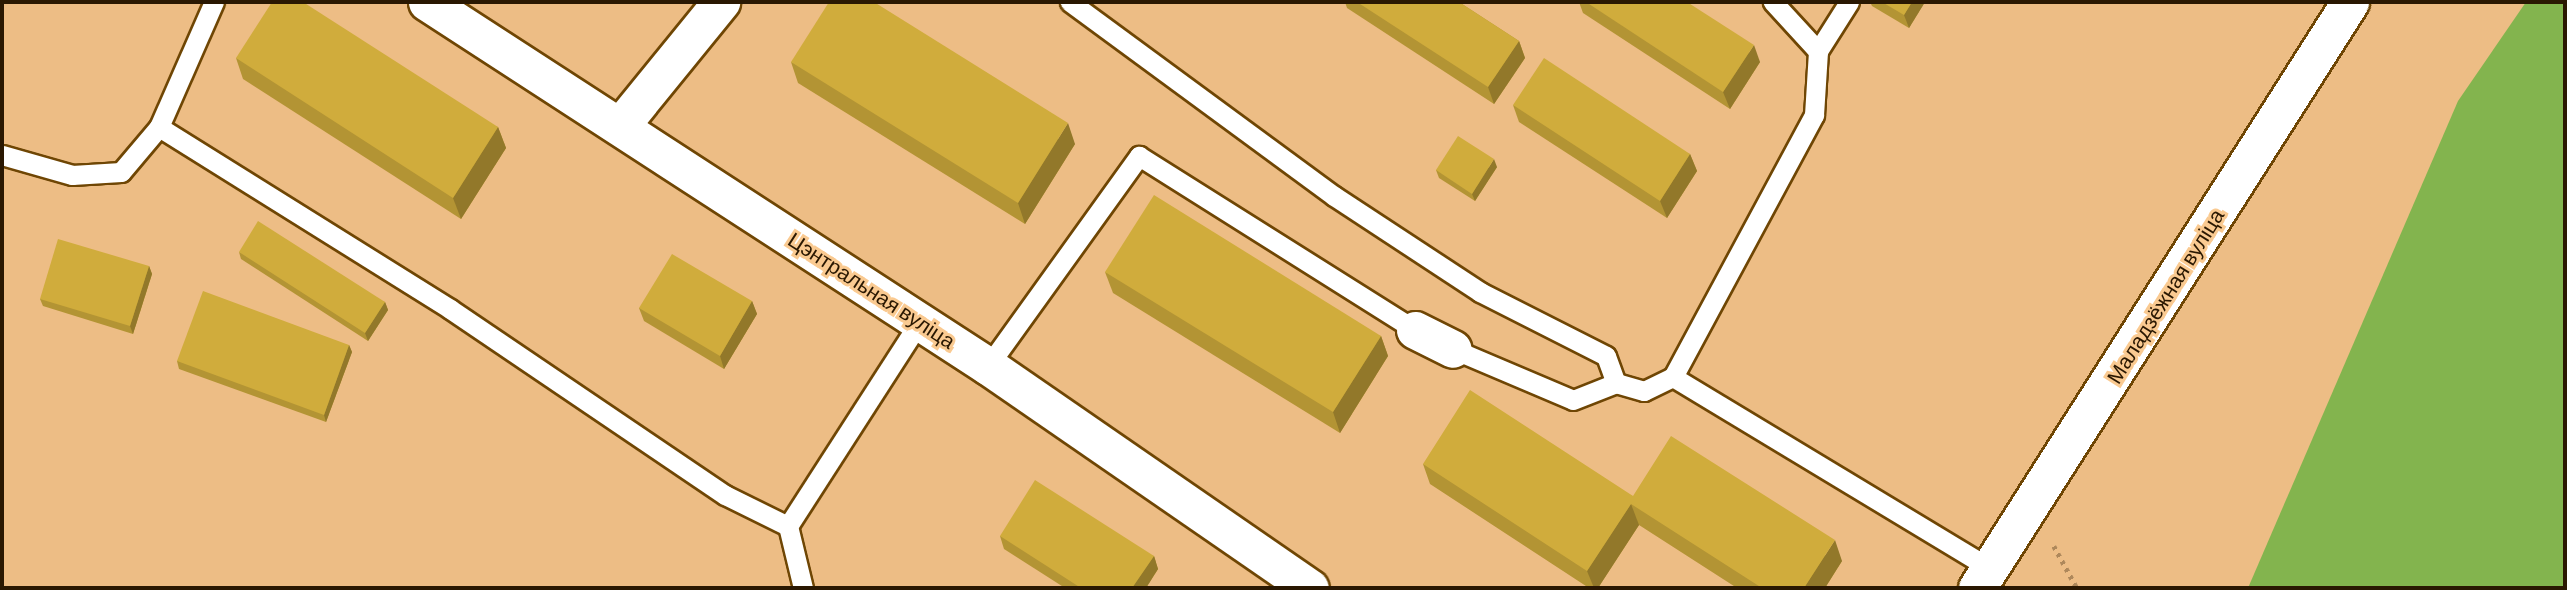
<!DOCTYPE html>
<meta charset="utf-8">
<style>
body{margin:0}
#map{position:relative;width:2567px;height:590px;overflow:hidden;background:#edbd85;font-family:Barlow,sans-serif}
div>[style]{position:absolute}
.green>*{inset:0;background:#83b44e}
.path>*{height:4.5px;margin-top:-2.25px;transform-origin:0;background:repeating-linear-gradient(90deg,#ae885b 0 3.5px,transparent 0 8.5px)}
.roads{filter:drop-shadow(2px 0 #6f4604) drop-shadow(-2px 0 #6f4604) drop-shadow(0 2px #6f4604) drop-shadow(0 -2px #6f4604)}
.lane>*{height:19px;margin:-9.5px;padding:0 9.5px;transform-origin:9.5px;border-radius:9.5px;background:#fff}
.street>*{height:37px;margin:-18.5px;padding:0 18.5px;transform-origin:18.5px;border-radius:18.5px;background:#fff}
.wall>*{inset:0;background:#b39434}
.shaded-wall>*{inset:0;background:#92782a}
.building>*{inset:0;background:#d0ac3c}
span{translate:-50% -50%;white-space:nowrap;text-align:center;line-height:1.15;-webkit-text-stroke:6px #faca91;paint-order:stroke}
.street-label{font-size:21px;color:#2a1802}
.frame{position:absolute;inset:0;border:4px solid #2a1802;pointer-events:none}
</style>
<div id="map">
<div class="green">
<div style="clip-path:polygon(2526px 2px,2565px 2px,2565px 588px,2248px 588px,2458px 101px)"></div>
</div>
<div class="path">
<div style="left:2054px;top:546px;width:48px;rotate:61.3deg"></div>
</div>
<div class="roads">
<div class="lane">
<div style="left:1070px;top:2px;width:328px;rotate:36.3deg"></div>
<div style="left:1334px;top:196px;width:175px;rotate:33.3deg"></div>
<div style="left:1480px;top:292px;width:141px;rotate:26.9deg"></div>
<div style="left:1606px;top:356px;width:29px;rotate:70deg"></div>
<div style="left:1616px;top:383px;width:29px;rotate:16deg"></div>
<div style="left:1644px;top:391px;width:32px;rotate:-26deg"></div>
<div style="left:1673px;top:377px;width:298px;rotate:-61.7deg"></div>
<div style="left:1814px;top:115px;width:64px;rotate:-86.4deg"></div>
<div style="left:1818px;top:51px;width:67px;rotate:-132.6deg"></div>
<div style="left:1818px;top:51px;width:58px;rotate:-57.7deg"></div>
<div style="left:159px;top:127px;width:343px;rotate:32deg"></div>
<div style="left:450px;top:309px;width:332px;rotate:34.1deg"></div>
<div style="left:725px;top:495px;width:70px;rotate:26.2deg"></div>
<div style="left:2px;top:155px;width:73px;rotate:15.9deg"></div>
<div style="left:72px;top:175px;width:49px;rotate:-3.5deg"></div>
<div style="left:121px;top:172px;width:59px;rotate:-49.8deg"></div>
<div style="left:159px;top:127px;width:137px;rotate:-66.3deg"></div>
<div style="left:1453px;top:349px;width:130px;rotate:23deg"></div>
<div style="left:1573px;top:400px;width:46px;rotate:-21.6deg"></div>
<div style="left:988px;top:366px;width:259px;rotate:-54.3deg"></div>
<div style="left:1139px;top:156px;width:326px;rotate:32.2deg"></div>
<div style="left:1673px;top:377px;width:370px;rotate:31.1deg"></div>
<div style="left:803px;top:588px;width:64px;rotate:-103.6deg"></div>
<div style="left:788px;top:526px;width:244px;rotate:-57.2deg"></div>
</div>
<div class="street">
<div style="left:427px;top:2px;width:669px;rotate:32.98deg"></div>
<div style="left:988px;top:366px;width:391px;rotate:34.6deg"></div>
<div style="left:621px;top:125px;width:159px;rotate:-50.9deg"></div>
<div style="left:1415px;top:330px;width:42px;rotate:26.6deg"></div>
<div style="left:1977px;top:588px;width:695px;rotate:-57.52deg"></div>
</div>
</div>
<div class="wall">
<div style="clip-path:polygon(1345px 2px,1459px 2px,1519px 41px,1525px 58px,1494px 104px,1347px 8px)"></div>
<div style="clip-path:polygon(1579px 2px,1687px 2px,1760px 62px,1730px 109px,1583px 13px)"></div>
<div style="clip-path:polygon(1870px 2px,1925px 2px,1909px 28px,1872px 6px)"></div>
<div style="clip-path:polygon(236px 58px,498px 127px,506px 148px,461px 219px,243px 79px)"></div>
<div style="clip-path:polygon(791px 62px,1075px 144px,1025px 224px,798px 83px)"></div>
<div style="clip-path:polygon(1513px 105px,1690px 154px,1697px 171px,1667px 218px,1519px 122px)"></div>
<div style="clip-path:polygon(1497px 167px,1475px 201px,1439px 178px,1436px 170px)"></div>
<div style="clip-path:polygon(239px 252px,385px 302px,388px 310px,368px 341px,241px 259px)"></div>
<div style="clip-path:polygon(149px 266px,152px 274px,133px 334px,43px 306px,40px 299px)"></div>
<div style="clip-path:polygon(1105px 272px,1381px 336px,1388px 356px,1340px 433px,1113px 293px)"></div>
<div style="clip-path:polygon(752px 301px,757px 314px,724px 369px,644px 321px,639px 308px)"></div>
<div style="clip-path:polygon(349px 345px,352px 352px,326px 422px,179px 369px,177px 361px)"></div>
<div style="clip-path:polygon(1423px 464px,1633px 496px,1842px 561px,1825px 588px,1737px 588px,1639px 525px,1598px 588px,1589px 588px,1430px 484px)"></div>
<div style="clip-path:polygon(1000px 536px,1154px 556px,1158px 569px,1146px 588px,1065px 588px,1004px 549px)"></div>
</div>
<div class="shaded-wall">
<div style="clip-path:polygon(1912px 2px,1925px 2px,1909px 28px,1904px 15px)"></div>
<div style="clip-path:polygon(1519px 41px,1525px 58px,1494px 104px,1488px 87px)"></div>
<div style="clip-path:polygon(1754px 45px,1760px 62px,1730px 109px,1723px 92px)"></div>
<div style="clip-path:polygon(1068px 123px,1075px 144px,1025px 224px,1018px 203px)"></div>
<div style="clip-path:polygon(498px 127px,506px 148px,461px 219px,453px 198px)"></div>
<div style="clip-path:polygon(1690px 154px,1697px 171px,1667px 218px,1660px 201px)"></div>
<div style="clip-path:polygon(1494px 159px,1497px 167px,1475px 201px,1472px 194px)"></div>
<div style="clip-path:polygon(149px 266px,152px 274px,133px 334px,130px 326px)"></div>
<div style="clip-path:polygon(752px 301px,757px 314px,724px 369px,720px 356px)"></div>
<div style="clip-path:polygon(385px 302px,388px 310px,368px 341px,365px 333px)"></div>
<div style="clip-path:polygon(1381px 336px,1388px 356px,1340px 433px,1333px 412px)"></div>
<div style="clip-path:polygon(349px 345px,352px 352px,326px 422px,324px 415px)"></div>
<div style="clip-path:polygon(1631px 504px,1639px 525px,1598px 588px,1594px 588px,1587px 571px)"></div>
<div style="clip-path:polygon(1835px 540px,1842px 561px,1825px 588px,1804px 588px)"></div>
<div style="clip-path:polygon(1154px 556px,1158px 569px,1146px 588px,1132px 588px)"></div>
</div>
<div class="building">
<div style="clip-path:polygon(272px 2px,303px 2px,498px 127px,453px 198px,236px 58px)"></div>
<div style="clip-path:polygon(829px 2px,874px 2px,1068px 123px,1018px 203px,791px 62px)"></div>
<div style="clip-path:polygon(1357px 2px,1459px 2px,1519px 41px,1488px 87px)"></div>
<div style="clip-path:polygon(1586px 2px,1687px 2px,1754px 45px,1723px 92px)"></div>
<div style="clip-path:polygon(1882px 2px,1912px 2px,1904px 15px)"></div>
<div style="clip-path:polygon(1544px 58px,1690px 154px,1660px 201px,1513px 105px)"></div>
<div style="clip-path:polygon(1458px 136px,1494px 159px,1472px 194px,1436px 170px)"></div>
<div style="clip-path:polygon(1154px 195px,1381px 336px,1333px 412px,1105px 272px)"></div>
<div style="clip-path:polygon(258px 221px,385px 302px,365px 333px,239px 252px)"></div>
<div style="clip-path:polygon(58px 239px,149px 266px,130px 326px,40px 299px)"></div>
<div style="clip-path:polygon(672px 254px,752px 301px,720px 356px,639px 308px)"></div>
<div style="clip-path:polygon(203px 291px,349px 345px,324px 415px,177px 361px)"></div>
<div style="clip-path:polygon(1470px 390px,1633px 496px,1671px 436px,1835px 540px,1804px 588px,1762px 588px,1631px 504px,1587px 571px,1423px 464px)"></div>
<div style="clip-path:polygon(1035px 480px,1154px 556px,1132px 588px,1081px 588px,1000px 536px)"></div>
</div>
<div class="street-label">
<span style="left:872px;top:290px;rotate:33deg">Цэнтральная вуліца</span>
<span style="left:2165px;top:296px;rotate:-58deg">Маладзёжная вуліца</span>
</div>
<div class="frame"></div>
</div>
